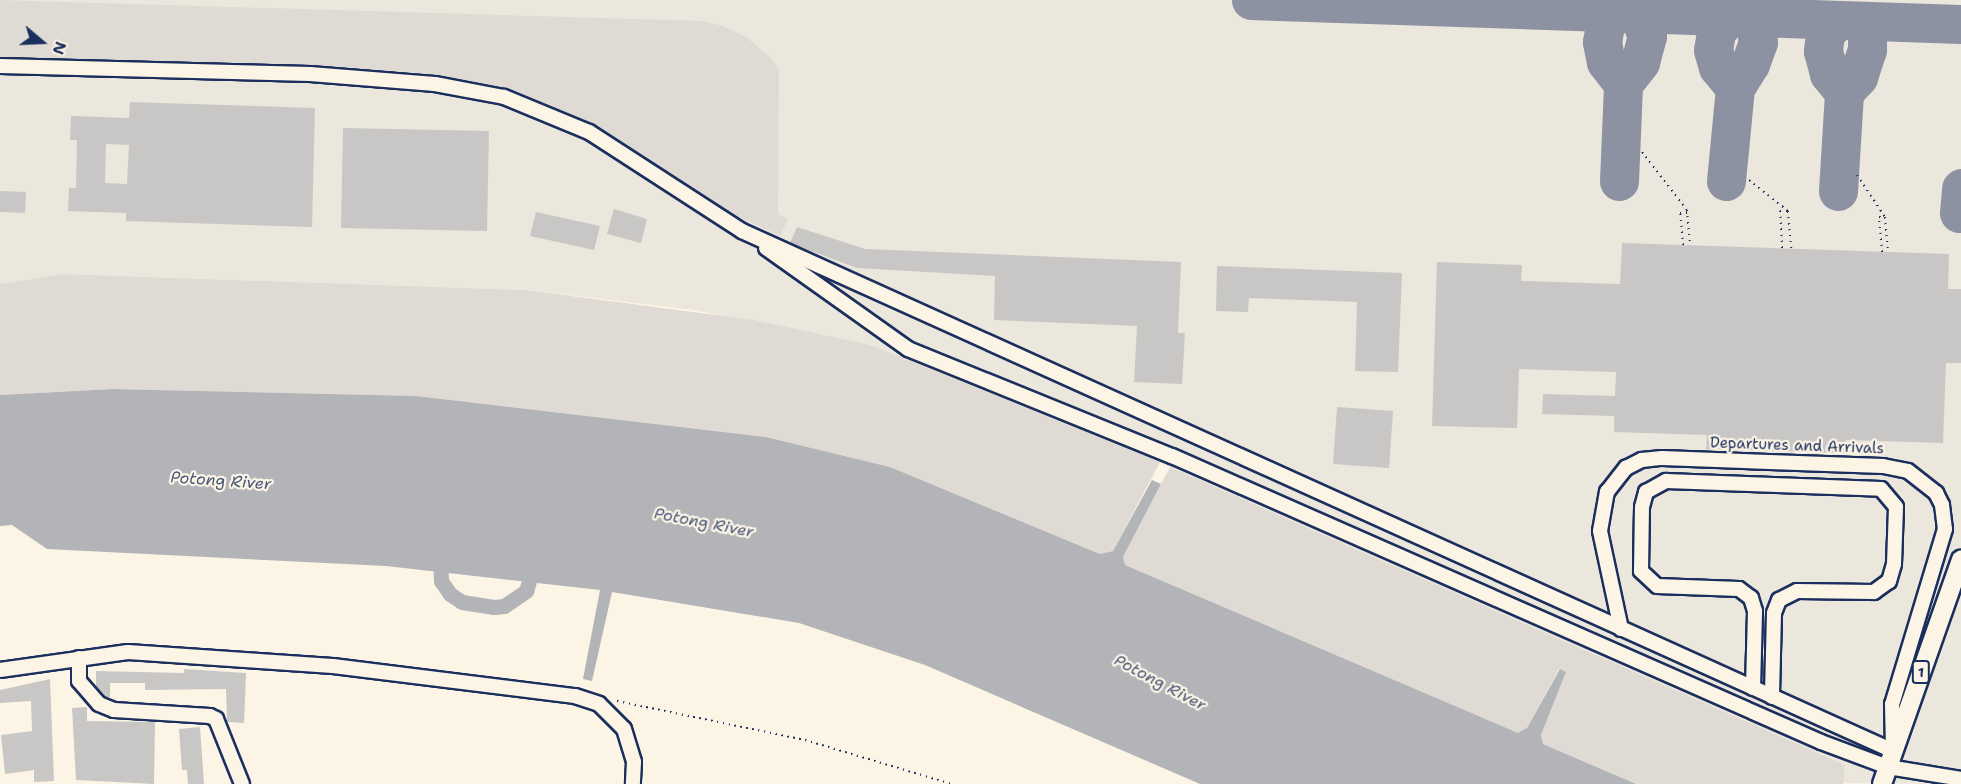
<!DOCTYPE html>
<style>
body{margin:0}
#map{position:relative;width:1961px;height:784px;overflow:hidden;background:#fcf5e5;font-family:"Shantell Sans",sans-serif}
div>[style]{position:absolute}
.built>*{inset:0;background:#ece7dc}
.green>*{inset:0;background:#dfdbd4}
.water>*{inset:0;background:#b2b4b8}
.canal>*{height:15px;margin:-7.5px;padding:0 7.5px;transform-origin:7.5px;border-radius:7.5px;background:#b2b4b8}
.taxiway>*{height:39px;margin:-19.5px;padding:0 19.5px;transform-origin:19.5px;border-radius:19.5px;background:#8c92a2}
.building>*{inset:0;background:#c8c7c6}
.path>*{height:2px;margin-top:-1px;transform-origin:0;background:repeating-linear-gradient(90deg,#1b2f5e 0 1.5px,transparent 0 6px)}
.roads{filter:drop-shadow(2px 0 #1b2f5e) drop-shadow(-2px 0 #1b2f5e) drop-shadow(0 2px #1b2f5e) drop-shadow(0 -2px #1b2f5e)}
.minor>*{height:14px;margin:-7px;padding:0 7px;transform-origin:7px;border-radius:7px;background:#fcf5e5}
.major>*{height:18px;margin:-9px;padding:0 9px;transform-origin:9px;border-radius:9px;background:#fcf5e5}
span{translate:-50% -50%;white-space:nowrap;text-align:center;line-height:1.15;-webkit-text-stroke:4.5px #fcf5e5;paint-order:stroke}
.shield-label span{padding:2px 4px;background:#fcf5e5;border:2px solid;border-radius:4px;-webkit-text-stroke-width:0}
.shield-label{font-size:14px;color:#1b2f5e;font-weight:700}
.street-label{font-size:15px;color:#1b2f5e}
.water-label{font-size:16px;color:#485779;font-style:italic}
.north{position:absolute;left:12px;top:12px;width:60px;height:60px;-webkit-text-stroke:4px #fcf5e5;paint-order:stroke;rotate:109deg;font-size:16px;font-weight:700;line-height:24px;text-align:center;color:#1b2f5e}
.north::after{content:'';display:block;margin:auto;width:21px;height:27px;background:#1b2f5e;clip-path:polygon(50% 0,100% 100%,50% 72%,0 100%)}
</style>
<div id="map">
<div class="built">
<div style="clip-path:polygon(0 0,1961px 0,1961px 784px,1841px 783px,1845px 765px,1170px 467px,871px 345px,694px 310px,525px 290px,63px 274px,0 284px)"></div>
</div>
<div class="green">
<div style="clip-path:polygon(0 0,703px 21px,723px 26px,746px 37px,770px 57px,779px 70px,778px 214px,788px 219px,780px 236px,735px 215px,584px 122px,516px 95px,465px 81px,413px 72px,0 58px)"></div>
<div style="clip-path:polygon(63px 274px,525px 290px,754px 320px,871px 345px,1160px 462px,1113px 551px,1100px 554px,890px 467px,766px 437px,416px 396px,113px 389px,0 395px,0 284px)"></div>
<div style="clip-path:polygon(1170px 467px,1845px 765px,1843px 784px,1636px 784px,1543px 744px,1541px 735px,1566px 672px,1559px 669px,1527px 728px,1518px 734px,1125px 565px,1123px 557px)"></div>
</div>
<div class="water">
<div style="clip-path:polygon(113px 389px,416px 396px,766px 437px,890px 467px,1100px 554px,1113px 551px,1152px 480px,1161px 484px,1123px 557px,1125px 565px,1518px 733px,1527px 728px,1560px 669px,1566px 672px,1541px 735px,1543px 744px,1636px 784px,1200px 784px,925px 665px,799px 623px,612px 592px,592px 681px,583px 679px,600px 590px,386px 566px,47px 549px,12px 525px,0 526px,0 395px)"></div>
</div>
<div class="canal">
<div style="left:440px;top:553px;width:28px;rotate:88deg"></div>
<div style="left:441px;top:581px;width:16px;rotate:55deg"></div>
<div style="left:450px;top:594px;width:14px;rotate:34deg"></div>
<div style="left:462px;top:602px;width:32px;rotate:9deg"></div>
<div style="left:494px;top:607px;width:10px;rotate:-6deg"></div>
<div style="left:504px;top:606px;width:27px;rotate:-34deg"></div>
<div style="left:526px;top:591px;width:31px;rotate:-73deg"></div>
</div>
<div class="taxiway">
<div style="left:1251px;top:0;width:710px;rotate:1.94deg"></div>
<div style="left:1615px;top:13px;width:16px;rotate:130deg"></div>
<div style="left:1605px;top:25px;width:17px;rotate:100deg"></div>
<div style="left:1602px;top:42px;width:20px;rotate:79deg"></div>
<div style="left:1606px;top:62px;width:28px;rotate:52deg"></div>
<div style="left:1729px;top:16px;width:21px;rotate:129deg"></div>
<div style="left:1716px;top:32px;width:18px;rotate:99deg"></div>
<div style="left:1713px;top:50px;width:18px;rotate:74deg"></div>
<div style="left:1718px;top:67px;width:27px;rotate:51deg"></div>
<div style="left:1837px;top:20px;width:18px;rotate:131deg"></div>
<div style="left:1825px;top:34px;width:17px;rotate:97deg"></div>
<div style="left:1823px;top:51px;width:24px;rotate:75deg"></div>
<div style="left:1829px;top:74px;width:23px;rotate:50deg"></div>
<div style="left:1619px;top:181px;width:97px;rotate:-87.6deg"></div>
<div style="left:1623px;top:84px;width:28px;rotate:-52deg"></div>
<div style="left:1640px;top:62px;width:27px;rotate:-75deg"></div>
<div style="left:1647px;top:36px;width:18px;rotate:-112deg"></div>
<div style="left:1640px;top:19px;width:28px;rotate:-136deg"></div>
<div style="left:1726px;top:181px;width:93px;rotate:-84.5deg"></div>
<div style="left:1735px;top:88px;width:28px;rotate:-58deg"></div>
<div style="left:1750px;top:64px;width:23px;rotate:-70deg"></div>
<div style="left:1758px;top:42px;width:12px;rotate:-99deg"></div>
<div style="left:1756px;top:30px;width:16px;rotate:-125deg"></div>
<div style="left:1838px;top:191px;width:99px;rotate:-86.5deg"></div>
<div style="left:1844px;top:92px;width:21px;rotate:-47deg"></div>
<div style="left:1858px;top:77px;width:28px;rotate:-72deg"></div>
<div style="left:1867px;top:50px;width:17px;rotate:-90deg"></div>
<div style="left:1867px;top:33px;width:15px;rotate:-127deg"></div>
<div style="left:1959px;top:213px;width:25px;rotate:-85deg"></div>
</div>
<div class="building">
<div style="clip-path:polygon(evenodd,130px 102px,315px 108px,312px 227px,126px 221px,126px 213px,68px 211px,69px 188px,76px 188px,77px 140px,70px 140px,71px 116px,129px 118px,130px 102px,106px 144px,129px 145px,127px 184px,105px 183px,106px 144px)"></div>
<div style="clip-path:polygon(343px 128px,489px 131px,487px 231px,341px 228px)"></div>
<div style="clip-path:polygon(0 191px,26px 192px,25px 213px,0 212px)"></div>
<div style="clip-path:polygon(614px 209px,647px 219px,641px 243px,607px 234px)"></div>
<div style="clip-path:polygon(536px 212px,600px 226px,594px 250px,530px 236px)"></div>
<div style="clip-path:polygon(797px 227px,865px 249px,1181px 262px,1178px 333px,1185px 333px,1182px 384px,1134px 382px,1137px 326px,994px 320px,995px 276px,857px 268px,790px 243px)"></div>
<div style="clip-path:polygon(1622px 243px,1949px 254px,1948px 289px,1961px 289px,1961px 363px,1946px 363px,1943px 443px,1846px 440px,1845px 453px,1706px 449px,1707px 435px,1614px 432px,1614px 416px,1542px 414px,1543px 394px,1615px 396px,1616px 372px,1519px 369px,1517px 428px,1432px 426px,1437px 262px,1522px 265px,1521px 281px,1620px 284px)"></div>
<div style="clip-path:polygon(1217px 266px,1402px 273px,1398px 372px,1355px 371px,1357px 302px,1249px 298px,1248px 312px,1216px 311px)"></div>
<div style="clip-path:polygon(1337px 407px,1393px 411px,1389px 468px,1333px 464px)"></div>
<div style="clip-path:polygon(184px 669px,246px 673px,244px 723px,227px 722px,226px 689px,145px 690px,145px 683px,110px 683px,110px 697px,106px 697px,96px 686px,96px 671px,184px 673px)"></div>
<div style="clip-path:polygon(50px 679px,54px 781px,34px 782px,34px 770px,5px 774px,1px 735px,32px 731px,31px 701px,0 703px,0 690px)"></div>
<div style="clip-path:polygon(87px 707px,87px 721px,155px 722px,154px 784px,76px 780px,72px 708px)"></div>
<div style="clip-path:polygon(200px 727px,204px 784px,188px 784px,187px 770px,182px 770px,179px 729px)"></div>
</div>
<div class="path">
<div style="left:1642px;top:152px;width:73px;rotate:52.2deg"></div>
<div style="left:1687px;top:210px;width:35px;rotate:85deg"></div>
<div style="left:1857px;top:175px;width:50px;rotate:56.3deg"></div>
<div style="left:1885px;top:217px;width:35px;rotate:85deg"></div>
<div style="left:1749px;top:180px;width:50px;rotate:38.5deg"></div>
<div style="left:1788px;top:211px;width:38px;rotate:85deg"></div>
<div style="left:1683px;top:245px;width:32px;rotate:-95deg"></div>
<div style="left:1680px;top:213px;width:7px"></div>
<div style="left:1782px;top:248px;width:37px;rotate:-93deg"></div>
<div style="left:1780px;top:211px;width:8px"></div>
<div style="left:1882px;top:252px;width:35px;rotate:-95deg"></div>
<div style="left:1879px;top:217px;width:6px;rotate:9deg"></div>
<div style="left:617px;top:701px;width:192px;rotate:11.7deg"></div>
<div style="left:805px;top:740px;width:153px;rotate:16.7deg"></div>
</div>
<div class="roads">
<div class="minor">
<div style="left:0;top:66px;width:310px;rotate:1.5deg"></div>
<div style="left:310px;top:74px;width:125px;rotate:4.6deg"></div>
<div style="left:435px;top:84px;width:70px;rotate:10.7deg"></div>
<div style="left:504px;top:97px;width:92px;rotate:22.4deg"></div>
<div style="left:589px;top:132px;width:182px;rotate:32.9deg"></div>
<div style="left:742px;top:231px;width:1263px;rotate:24.31deg"></div>
<div style="left:766px;top:248px;width:174px;rotate:35.4deg"></div>
<div style="left:908px;top:349px;width:285px;rotate:22.1deg"></div>
<div style="left:1172px;top:456px;width:709px;rotate:23.78deg"></div>
<div style="left:1821px;top:742px;width:72px;rotate:20.5deg"></div>
<div style="left:1888px;top:767px;width:74px;rotate:9.3deg"></div>
<div style="left:1621px;top:629px;width:100px;rotate:-102.1deg"></div>
<div style="left:1600px;top:531px;width:40px;rotate:-80deg"></div>
<div style="left:1607px;top:492px;width:31px;rotate:-52deg"></div>
<div style="left:1626px;top:468px;width:18px;rotate:-27deg"></div>
<div style="left:1642px;top:460px;width:20px;rotate:-6deg"></div>
<div style="left:1662px;top:458px;width:221px;rotate:2.1deg"></div>
<div style="left:1883px;top:466px;width:25px;rotate:11deg"></div>
<div style="left:1908px;top:471px;width:36px;rotate:38deg"></div>
<div style="left:1936px;top:493px;width:13px;rotate:63deg"></div>
<div style="left:1942px;top:505px;width:24px;rotate:83deg"></div>
<div style="left:1945px;top:529px;width:183px;rotate:106.8deg"></div>
<div style="left:1892px;top:704px;width:45px;rotate:88.7deg"></div>
<div style="left:79px;top:658px;width:23px;rotate:90deg"></div>
<div style="left:79px;top:681px;width:30px;rotate:49deg"></div>
<div style="left:99px;top:704px;width:16px;rotate:22deg"></div>
<div style="left:114px;top:710px;width:96px;rotate:3.6deg"></div>
<div style="left:210px;top:716px;width:7px;rotate:27deg"></div>
<div style="left:216px;top:719px;width:70px;rotate:68.2deg"></div>
<div style="left:0;top:670px;width:129px;rotate:-8deg"></div>
<div style="left:128px;top:652px;width:205px;rotate:3.9deg"></div>
<div style="left:333px;top:666px;width:244px;rotate:7.1deg"></div>
<div style="left:575px;top:696px;width:25px;rotate:18deg"></div>
<div style="left:599px;top:704px;width:35px;rotate:45deg"></div>
<div style="left:624px;top:729px;width:34px;rotate:73deg"></div>
<div style="left:634px;top:762px;width:22px;rotate:93deg"></div>
<div style="left:1753px;top:688px;width:77px;rotate:-88.5deg"></div>
<div style="left:1755px;top:611px;width:14px;rotate:-107deg"></div>
<div style="left:1751px;top:598px;width:15px;rotate:-143deg"></div>
<div style="left:1739px;top:589px;width:82px;rotate:-177.9deg"></div>
<div style="left:1657px;top:586px;width:22px;rotate:-137deg"></div>
<div style="left:1641px;top:571px;width:64px;rotate:-89.1deg"></div>
<div style="left:1642px;top:507px;width:16px;rotate:-75deg"></div>
<div style="left:1646px;top:492px;width:23px;rotate:-29deg"></div>
<div style="left:1666px;top:481px;width:215px;rotate:2.1deg"></div>
<div style="left:1881px;top:489px;width:23px;rotate:50deg"></div>
<div style="left:1896px;top:507px;width:57px;rotate:92deg"></div>
<div style="left:1894px;top:564px;width:18px;rotate:106deg"></div>
<div style="left:1889px;top:581px;width:19px;rotate:144deg"></div>
<div style="left:1874px;top:592px;width:77px;rotate:-179.3deg"></div>
<div style="left:1797px;top:591px;width:20px;rotate:153deg"></div>
<div style="left:1779px;top:600px;width:14px;rotate:111deg"></div>
<div style="left:1774px;top:613px;width:84px;rotate:91.4deg"></div>
</div>
<div class="major">
<div style="left:1882px;top:784px;width:238px;rotate:-70.6deg"></div>
</div>
</div>
<div class="shield-label">
<span style="left:1921px;top:672px">1</span>
</div>
<div class="street-label">
<span style="left:1797px;top:446px;rotate:2deg">Departures and Arrivals</span>
</div>
<div class="water-label">
<span style="left:221px;top:481px;rotate:4deg">Potong River</span>
<span style="left:704px;top:523px;rotate:11deg">Potong River</span>
<span style="left:1160px;top:683px;rotate:28deg">Potong River</span>
</div>
<div class="north">N</div>
</div>
